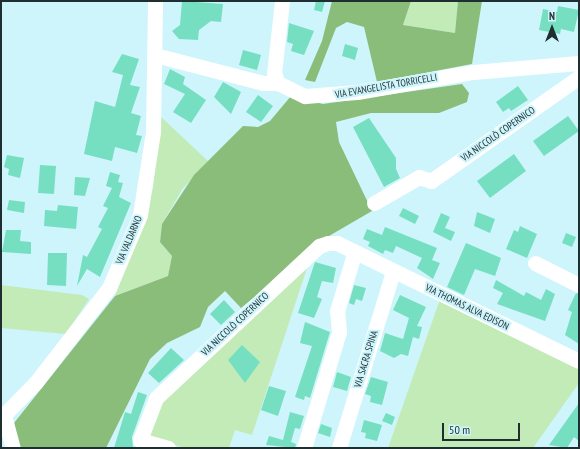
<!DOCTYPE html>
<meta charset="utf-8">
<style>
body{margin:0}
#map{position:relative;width:580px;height:449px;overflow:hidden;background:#cef5fc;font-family:"PT Sans Narrow",sans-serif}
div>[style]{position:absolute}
.green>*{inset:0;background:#c3ebb7}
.forest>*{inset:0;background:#8abd79}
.building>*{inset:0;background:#76dfc2}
.minor>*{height:15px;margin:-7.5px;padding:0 7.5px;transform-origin:7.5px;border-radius:7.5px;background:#fff}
span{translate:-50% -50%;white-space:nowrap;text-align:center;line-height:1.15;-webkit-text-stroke:4px #cef5fc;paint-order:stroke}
.street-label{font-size:10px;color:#1f2e30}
.frame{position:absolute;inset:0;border:2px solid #1f2e30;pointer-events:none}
.north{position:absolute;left:532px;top:8px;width:40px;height:40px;-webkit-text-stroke:3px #cef5fc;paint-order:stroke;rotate:0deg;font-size:11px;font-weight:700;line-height:16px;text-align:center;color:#1f2e30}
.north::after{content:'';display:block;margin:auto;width:14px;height:18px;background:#1f2e30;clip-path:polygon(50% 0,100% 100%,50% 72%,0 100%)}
.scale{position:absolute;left:442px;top:423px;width:78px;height:18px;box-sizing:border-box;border:2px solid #1f2e30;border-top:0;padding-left:5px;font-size:12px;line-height:14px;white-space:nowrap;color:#1f2e30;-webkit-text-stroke:3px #cef5fc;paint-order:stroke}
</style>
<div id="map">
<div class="green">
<div style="clip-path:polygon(411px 1px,458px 1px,455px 33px,403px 25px)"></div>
<div style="clip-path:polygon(159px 115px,209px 162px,183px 188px,162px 224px,160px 242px,172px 256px,168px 276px,115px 296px,153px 189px)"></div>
<div style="clip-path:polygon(309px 262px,252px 435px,235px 430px,229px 448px,185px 448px,148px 438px,159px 400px)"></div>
<div style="clip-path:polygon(1px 285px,82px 295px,89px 299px,66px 334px,1px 328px)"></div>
<div style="clip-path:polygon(440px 299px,579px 364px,579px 383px,533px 448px,388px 448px)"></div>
</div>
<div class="forest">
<div style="clip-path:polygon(332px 1px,411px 1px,403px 25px,455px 33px,458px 1px,482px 1px,472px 64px,377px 82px,364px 27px,347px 22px,336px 28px,315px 82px,305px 80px,322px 41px)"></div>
<div style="clip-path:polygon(462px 84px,469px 93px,467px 102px,439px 113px,371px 113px,336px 122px,339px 142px,372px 211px,329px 236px,241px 308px,225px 291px,208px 307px,200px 327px,167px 343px,150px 359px,106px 448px,17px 448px,14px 423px,115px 296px,168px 276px,172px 256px,160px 242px,162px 224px,194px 175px,243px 126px,258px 127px,270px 121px,291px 96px,323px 104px)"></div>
</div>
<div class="building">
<div style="clip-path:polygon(182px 1px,223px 4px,221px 22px,211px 21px,199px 30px,198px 40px,179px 39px,172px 31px,180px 25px)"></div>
<div style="clip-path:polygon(316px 1px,325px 1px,322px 12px,314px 10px)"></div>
<div style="clip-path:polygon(558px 6px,579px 10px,574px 32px,561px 29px,560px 34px,539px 30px,543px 9px,557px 12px)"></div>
<div style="clip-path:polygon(289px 23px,314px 31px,304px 55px,291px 51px,293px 44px,287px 42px)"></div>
<div style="clip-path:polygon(345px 44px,358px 48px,355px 60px,342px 56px)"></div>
<div style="clip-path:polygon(243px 50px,261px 55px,257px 70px,239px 65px)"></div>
<div style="clip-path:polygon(122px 54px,139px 59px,130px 85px,140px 87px,131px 113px,141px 116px,136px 135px,142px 136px,137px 153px,115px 147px,112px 161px,84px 154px,95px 101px,115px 107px,123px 75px,112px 72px)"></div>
<div style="clip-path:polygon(170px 69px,185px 77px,183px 84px,206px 100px,191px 123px,173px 112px,185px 94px,164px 84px)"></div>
<div style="clip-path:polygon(223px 82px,241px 92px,231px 114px,214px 97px)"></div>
<div style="clip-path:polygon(518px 86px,528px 100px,511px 111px,509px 108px,503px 112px,496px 102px)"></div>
<div style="clip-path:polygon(258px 95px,273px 106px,261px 122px,246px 112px)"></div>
<div style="clip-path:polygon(568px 116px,579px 131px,544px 156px,533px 141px)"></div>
<div style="clip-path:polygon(369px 118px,396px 158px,396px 169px,400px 178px,384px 187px,353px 127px)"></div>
<div style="clip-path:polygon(514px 154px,526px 171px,490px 198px,477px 181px)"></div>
<div style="clip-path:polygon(7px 155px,24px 158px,20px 178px,8px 175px,9px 169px,4px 167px)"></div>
<div style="clip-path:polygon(40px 165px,56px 166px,54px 194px,38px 193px)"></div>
<div style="clip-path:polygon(110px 172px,120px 175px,118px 182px,123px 183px,119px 197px,131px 203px,100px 277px,87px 269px,77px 286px,83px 255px,87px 257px,102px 229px,98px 227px,108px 208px,103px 206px,112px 188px,106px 186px)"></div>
<div style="clip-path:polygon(75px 177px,90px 178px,85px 196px,74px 195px)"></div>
<div style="clip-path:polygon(9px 200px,25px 202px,24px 213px,7px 210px)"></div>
<div style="clip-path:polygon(58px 205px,78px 207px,76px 229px,44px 226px,45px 210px,57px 211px)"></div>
<div style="clip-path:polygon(403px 208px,419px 216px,415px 224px,399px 216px)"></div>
<div style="clip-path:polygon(477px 212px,495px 219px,490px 233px,474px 226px)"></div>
<div style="clip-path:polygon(441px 213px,450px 217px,445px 228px,455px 232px,451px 241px,433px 232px)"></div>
<div style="clip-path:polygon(520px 226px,537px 234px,527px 258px,506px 249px,514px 230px,518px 232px)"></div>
<div style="clip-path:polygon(385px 227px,437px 248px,432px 260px,440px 263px,433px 279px,417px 268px,422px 258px,396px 246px,393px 253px,385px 250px,383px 254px,368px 246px,370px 242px,363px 239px,367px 229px,382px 235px)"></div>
<div style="clip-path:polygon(6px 230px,21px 230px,20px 241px,31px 242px,31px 254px,2px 252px)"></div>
<div style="clip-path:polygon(566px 233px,576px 237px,572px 247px,562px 243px)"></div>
<div style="clip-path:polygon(466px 243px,501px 258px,495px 276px,475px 269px,464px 295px,447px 287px)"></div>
<div style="clip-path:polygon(48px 253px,67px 253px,66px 286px,47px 285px)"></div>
<div style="clip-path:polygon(315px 262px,336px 268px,333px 283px,322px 281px,317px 297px,322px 299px,314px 318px,298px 313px)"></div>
<div style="clip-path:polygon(496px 280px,524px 296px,526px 292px,541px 300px,546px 289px,555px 294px,545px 321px,497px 304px,503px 293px,493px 288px)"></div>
<div style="clip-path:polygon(354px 285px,366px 288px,362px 301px,356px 299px,354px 305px,349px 303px)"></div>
<div style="clip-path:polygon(576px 293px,579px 294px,579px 344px,565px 335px,572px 312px,568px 310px)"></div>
<div style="clip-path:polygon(400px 295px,426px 307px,417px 326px,422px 327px,419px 339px,413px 337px,408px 356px,401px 354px,394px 358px,380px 351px,385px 333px,403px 339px,409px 318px,393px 310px)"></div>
<div style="clip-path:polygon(224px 300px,235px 312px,221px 325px,210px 314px)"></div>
<div style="clip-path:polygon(305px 322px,330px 332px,310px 398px,305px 396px,304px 400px,295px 397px,312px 346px,300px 343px)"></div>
<div style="clip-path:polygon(242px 345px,260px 362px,245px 383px,228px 360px)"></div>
<div style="clip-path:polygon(171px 348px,184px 360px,159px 383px,148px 373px)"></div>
<div style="clip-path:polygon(337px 372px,351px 377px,347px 391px,333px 387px)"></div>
<div style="clip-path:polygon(371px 377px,388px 382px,382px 405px,370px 402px,371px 396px,365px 394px)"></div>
<div style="clip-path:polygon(269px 386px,286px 391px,278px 416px,261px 410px)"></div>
<div style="clip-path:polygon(138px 392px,147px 395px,132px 437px,133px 448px,114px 448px,125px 412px,131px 414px)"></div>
<div style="clip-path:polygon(579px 403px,579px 441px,574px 437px,567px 448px,549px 445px)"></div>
<div style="clip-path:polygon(290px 412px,304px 416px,300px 429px,295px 428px,291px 442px,296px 444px,295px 448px,266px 445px,269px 436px,283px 440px)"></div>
<div style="clip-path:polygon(386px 413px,395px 417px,392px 425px,382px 421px)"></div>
<div style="clip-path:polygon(364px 420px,382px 425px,377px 441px,365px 438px,366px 433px,361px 432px)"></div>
<div style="clip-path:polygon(321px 424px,332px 428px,330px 437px,318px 433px)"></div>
</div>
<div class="minor">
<div style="left:282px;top:1px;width:72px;rotate:96.3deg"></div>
<div style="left:274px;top:73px;width:11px;rotate:68deg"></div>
<div style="left:278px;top:83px;width:30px;rotate:26deg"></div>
<div style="left:305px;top:96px;width:52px;rotate:-4.4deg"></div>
<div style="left:357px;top:92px;width:118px;rotate:-9.8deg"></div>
<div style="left:473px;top:72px;width:106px;rotate:-4.9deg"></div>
<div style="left:155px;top:55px;width:112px;rotate:14.5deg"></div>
<div style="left:263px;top:83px;width:15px"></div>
<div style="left:374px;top:203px;width:52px;rotate:-30deg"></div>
<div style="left:419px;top:177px;width:13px;rotate:18deg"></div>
<div style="left:431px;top:181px;width:181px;rotate:-35.1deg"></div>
<div style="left:535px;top:263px;width:49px;rotate:26.6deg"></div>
<div style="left:4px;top:415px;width:34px;rotate:75deg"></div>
<div style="left:1px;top:418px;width:50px;rotate:-45.8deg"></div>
<div style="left:36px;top:382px;width:119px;rotate:-52.2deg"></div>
<div style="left:109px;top:288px;width:79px;rotate:-67deg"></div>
<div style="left:140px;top:215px;width:84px;rotate:-81.1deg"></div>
<div style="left:153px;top:132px;width:131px;rotate:-89.1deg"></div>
<div style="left:168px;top:448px;width:29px;rotate:-164deg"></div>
<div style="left:140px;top:440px;width:45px;rotate:-69.1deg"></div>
<div style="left:156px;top:398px;width:223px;rotate:-43deg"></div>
<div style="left:319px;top:246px;width:9px;rotate:-18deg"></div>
<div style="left:328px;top:243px;width:9px"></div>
<div style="left:337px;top:243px;width:269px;rotate:26deg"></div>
<div style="left:304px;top:448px;width:121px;rotate:-73.2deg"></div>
<div style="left:339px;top:332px;width:21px;rotate:-95deg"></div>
<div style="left:337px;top:311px;width:59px;rotate:-73.4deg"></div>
<div style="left:339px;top:448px;width:185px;rotate:-73deg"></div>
</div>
<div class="street-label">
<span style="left:386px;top:86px;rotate:-10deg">VIA EVANGELISTA TORRICELLI</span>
<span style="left:498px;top:134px;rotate:-35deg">VIA NICCOLÒ COPERNICO</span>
<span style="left:129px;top:240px;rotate:-67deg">VIA VALDARNO</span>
<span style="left:467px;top:307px;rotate:26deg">VIA THOMAS ALVA EDISON</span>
<span style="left:235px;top:324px;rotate:-43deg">VIA NICCOLÒ COPERNICO</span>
<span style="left:366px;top:359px;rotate:-73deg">VIA SACRA SPINA</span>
</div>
<div class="frame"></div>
<div class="north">N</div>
<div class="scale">50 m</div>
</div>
